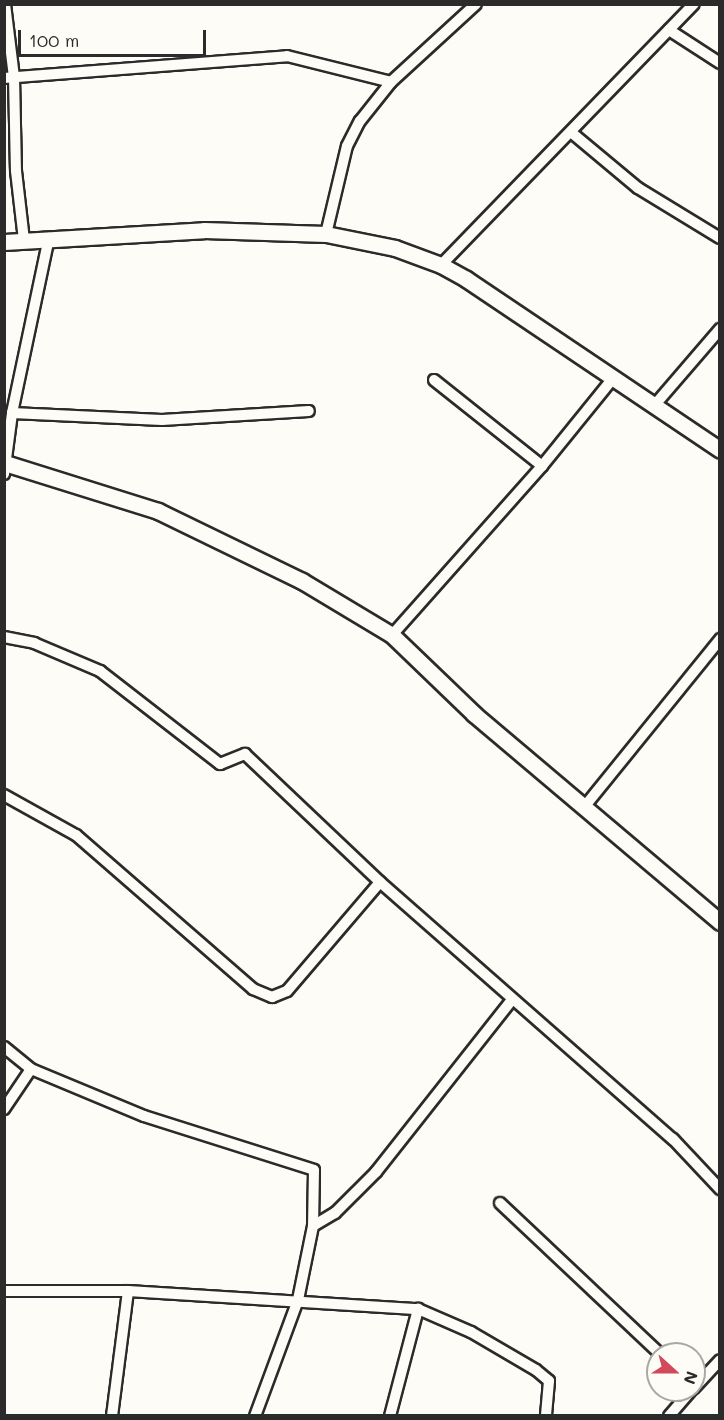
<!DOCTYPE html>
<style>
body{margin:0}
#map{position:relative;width:724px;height:1420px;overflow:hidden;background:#fdfcf7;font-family:Mali,sans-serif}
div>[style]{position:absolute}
.roads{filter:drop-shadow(2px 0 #2b2b2b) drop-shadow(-2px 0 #2b2b2b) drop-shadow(0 2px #2b2b2b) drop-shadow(0 -2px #2b2b2b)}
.street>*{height:10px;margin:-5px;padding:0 5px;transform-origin:5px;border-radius:5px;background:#fdfcf7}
.secondary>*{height:15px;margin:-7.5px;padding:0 7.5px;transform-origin:7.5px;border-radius:7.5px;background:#fdfcf7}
span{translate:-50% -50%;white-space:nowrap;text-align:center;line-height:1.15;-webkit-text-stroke:4.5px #fdfcf7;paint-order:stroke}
.frame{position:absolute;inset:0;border:6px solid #2b2b2b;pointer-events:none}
.north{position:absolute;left:646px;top:1342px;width:60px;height:60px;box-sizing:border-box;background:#fdfcf7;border:2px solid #a9a8a5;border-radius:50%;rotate:111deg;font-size:16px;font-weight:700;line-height:24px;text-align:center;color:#2b2b2b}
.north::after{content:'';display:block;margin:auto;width:21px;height:27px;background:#d1495b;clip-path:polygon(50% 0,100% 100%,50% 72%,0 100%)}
.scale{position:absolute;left:18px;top:30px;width:188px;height:27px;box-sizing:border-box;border:3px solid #2b2b2b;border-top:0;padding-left:8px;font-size:18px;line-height:21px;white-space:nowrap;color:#2b2b2b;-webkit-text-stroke:4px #fdfcf7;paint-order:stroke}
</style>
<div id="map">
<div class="roads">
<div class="street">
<div style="left:5px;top:4px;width:74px;rotate:83deg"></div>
<div style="left:14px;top:77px;width:94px;rotate:88.8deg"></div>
<div style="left:16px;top:171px;width:69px;rotate:83.4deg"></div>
<div style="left:669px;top:30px;width:61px;rotate:32.9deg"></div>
<div style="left:4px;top:78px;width:284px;rotate:-4.4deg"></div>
<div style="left:287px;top:56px;width:107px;rotate:14deg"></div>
<div style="left:572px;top:133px;width:86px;rotate:39.8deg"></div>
<div style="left:638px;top:188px;width:96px;rotate:31.4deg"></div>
<div style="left:326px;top:234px;width:90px;rotate:-76.6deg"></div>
<div style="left:347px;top:146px;width:28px;rotate:-63deg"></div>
<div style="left:360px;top:121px;width:50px;rotate:-51.5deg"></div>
<div style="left:391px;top:82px;width:115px;rotate:-42.5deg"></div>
<div style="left:441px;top:265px;width:363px;rotate:-45.9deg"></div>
<div style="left:434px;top:380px;width:138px;rotate:38.5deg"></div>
<div style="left:653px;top:407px;width:103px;rotate:-49.3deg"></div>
<div style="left:12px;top:413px;width:150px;rotate:2.7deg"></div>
<div style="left:162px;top:420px;width:147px;rotate:-3.5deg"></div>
<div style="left:4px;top:474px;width:62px;rotate:-82.5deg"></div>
<div style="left:12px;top:413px;width:179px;rotate:-78.1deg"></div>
<div style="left:392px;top:635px;width:226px;rotate:-48.4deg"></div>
<div style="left:542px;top:466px;width:114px;rotate:-51deg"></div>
<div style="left:4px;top:637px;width:31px;rotate:11deg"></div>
<div style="left:34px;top:643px;width:72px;rotate:23deg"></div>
<div style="left:100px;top:671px;width:152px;rotate:37.8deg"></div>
<div style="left:220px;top:764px;width:27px;rotate:-22deg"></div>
<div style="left:245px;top:754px;width:186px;rotate:43.5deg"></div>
<div style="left:380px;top:882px;width:390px;rotate:41.3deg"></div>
<div style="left:673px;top:1139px;width:69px;rotate:46.8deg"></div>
<div style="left:4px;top:795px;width:82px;rotate:29.1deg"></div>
<div style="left:76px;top:835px;width:235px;rotate:41deg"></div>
<div style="left:253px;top:989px;width:21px;rotate:23deg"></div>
<div style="left:272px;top:997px;width:16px;rotate:-22deg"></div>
<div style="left:287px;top:991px;width:143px;rotate:-49.5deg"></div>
<div style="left:585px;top:806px;width:215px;rotate:-51deg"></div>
<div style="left:4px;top:1047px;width:35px;rotate:39deg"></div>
<div style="left:31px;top:1069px;width:122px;rotate:22.6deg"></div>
<div style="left:144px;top:1116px;width:178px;rotate:17.6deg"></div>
<div style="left:314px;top:1170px;width:56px;rotate:91deg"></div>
<div style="left:313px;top:1226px;width:76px;rotate:101.5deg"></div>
<div style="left:298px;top:1300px;width:124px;rotate:110.3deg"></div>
<div style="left:4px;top:1109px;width:48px;rotate:-56deg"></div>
<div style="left:500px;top:1203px;width:220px;rotate:43.3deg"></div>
<div style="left:313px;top:1226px;width:26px;rotate:-31deg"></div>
<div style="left:335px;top:1213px;width:58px;rotate:-45deg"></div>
<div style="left:376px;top:1172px;width:219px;rotate:-51.7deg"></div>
<div style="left:4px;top:1291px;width:124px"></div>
<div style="left:128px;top:1291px;width:291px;rotate:3.6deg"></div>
<div style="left:418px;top:1309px;width:58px;rotate:23.5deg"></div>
<div style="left:471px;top:1332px;width:75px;rotate:30.3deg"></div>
<div style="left:536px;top:1370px;width:17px;rotate:40deg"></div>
<div style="left:549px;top:1381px;width:35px;rotate:95deg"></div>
<div style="left:694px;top:1388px;width:38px;rotate:-47deg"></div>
<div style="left:112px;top:1416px;width:126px;rotate:-82.7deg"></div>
<div style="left:390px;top:1416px;width:111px;rotate:-75.3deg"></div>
<div style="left:669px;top:1416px;width:35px;rotate:-49deg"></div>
</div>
<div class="secondary">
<div style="left:4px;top:242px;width:200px;rotate:-3.4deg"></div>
<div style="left:204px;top:230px;width:122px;rotate:1.9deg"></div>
<div style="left:326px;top:234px;width:70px;rotate:11.5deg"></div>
<div style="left:395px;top:248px;width:49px;rotate:20.3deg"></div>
<div style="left:441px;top:265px;width:29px;rotate:29deg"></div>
<div style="left:466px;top:279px;width:306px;rotate:33.9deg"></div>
<div style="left:8px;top:464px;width:157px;rotate:17.4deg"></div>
<div style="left:158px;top:511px;width:160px;rotate:25.9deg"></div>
<div style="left:302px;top:581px;width:105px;rotate:31deg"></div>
<div style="left:392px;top:635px;width:114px;rotate:43.9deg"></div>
<div style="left:474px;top:714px;width:322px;rotate:40.2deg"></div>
</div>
</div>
<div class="frame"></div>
<div class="north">N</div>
<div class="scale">100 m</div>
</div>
